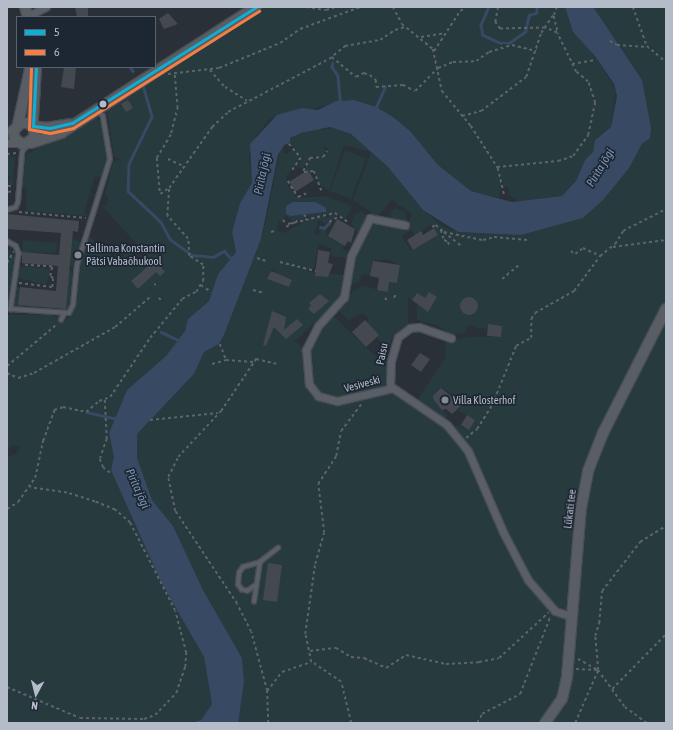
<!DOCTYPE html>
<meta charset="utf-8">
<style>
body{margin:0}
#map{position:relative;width:673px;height:730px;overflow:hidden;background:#2a3038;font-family:"Asap Condensed",sans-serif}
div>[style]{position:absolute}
.green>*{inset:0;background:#273a3e}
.water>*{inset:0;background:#384963}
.stream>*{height:2.5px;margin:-1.25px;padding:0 1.25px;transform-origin:1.25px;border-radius:1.25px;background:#384963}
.building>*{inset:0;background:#444950}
.round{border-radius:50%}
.path>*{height:1.5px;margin-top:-0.75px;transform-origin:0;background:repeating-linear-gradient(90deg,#5d636a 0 3px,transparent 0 6px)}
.roads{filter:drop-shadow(1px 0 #484c53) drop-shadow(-1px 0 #484c53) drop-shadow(0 1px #484c53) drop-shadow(0 -1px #484c53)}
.lane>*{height:3.5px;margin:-1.75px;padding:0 1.75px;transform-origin:1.75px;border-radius:1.75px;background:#5a5e66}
.street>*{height:7px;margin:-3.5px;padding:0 3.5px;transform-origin:3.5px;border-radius:3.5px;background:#5a5e66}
.secondary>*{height:10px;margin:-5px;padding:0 5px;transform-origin:5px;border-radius:5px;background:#595d64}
.bus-1>*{height:3px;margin:-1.5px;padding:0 1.5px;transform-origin:1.5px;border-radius:1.5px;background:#0dafd3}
.bus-2>*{height:3px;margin:-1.5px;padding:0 1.5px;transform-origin:1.5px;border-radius:1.5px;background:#f77d43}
.dots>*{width:11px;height:11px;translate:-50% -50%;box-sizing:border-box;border:2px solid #1d2633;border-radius:50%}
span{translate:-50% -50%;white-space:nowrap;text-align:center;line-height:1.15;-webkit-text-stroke:3.5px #1d2633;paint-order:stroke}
.poi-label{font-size:11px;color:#b4bcc9}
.left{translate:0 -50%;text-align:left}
.street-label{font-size:11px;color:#b4bcc9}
.water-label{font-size:12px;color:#7c92b1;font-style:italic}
.frame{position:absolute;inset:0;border:8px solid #b4bcc9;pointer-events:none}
.legend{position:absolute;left:16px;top:16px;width:140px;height:52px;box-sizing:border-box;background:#1d2633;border:1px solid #59626f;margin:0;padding:5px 7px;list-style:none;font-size:12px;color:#b4bcc9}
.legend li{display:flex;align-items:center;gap:8px;height:20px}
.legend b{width:20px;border:1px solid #59626f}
.north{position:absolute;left:16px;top:674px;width:40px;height:40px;-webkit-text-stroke:3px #1d2633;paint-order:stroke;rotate:187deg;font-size:11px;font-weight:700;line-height:16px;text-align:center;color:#b4bcc9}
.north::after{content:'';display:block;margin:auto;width:14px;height:18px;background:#b4bcc9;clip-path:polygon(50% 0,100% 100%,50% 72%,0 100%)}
</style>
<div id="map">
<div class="green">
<div style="clip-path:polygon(evenodd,263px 7px,565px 7px,573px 32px,595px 56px,616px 90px,611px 127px,598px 136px,593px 152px,585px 160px,576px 181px,562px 196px,519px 201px,508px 195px,509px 189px,505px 186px,504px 189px,502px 179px,499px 198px,471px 191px,438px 165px,411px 132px,376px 107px,347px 100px,270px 119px,255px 137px,249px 155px,252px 183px,240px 203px,232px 232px,236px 252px,218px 274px,209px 301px,188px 319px,185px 331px,166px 356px,127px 390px,109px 433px,114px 457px,112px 470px,162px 584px,204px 657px,212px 704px,201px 720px,191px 723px,7px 723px,7px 457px,17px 454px,20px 447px,13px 445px,7px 449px,7px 315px,52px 315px,64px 321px,70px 316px,75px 303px,78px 271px,89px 236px,115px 258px,121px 257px,129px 249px,138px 262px,144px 266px,149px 264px,142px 250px,102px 206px,106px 206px,108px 197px,105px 196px,113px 162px,122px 160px,114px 156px,107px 109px,263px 7px,142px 271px,149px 278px,138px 289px,131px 281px,142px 271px)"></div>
<div style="clip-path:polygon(evenodd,593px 7px,666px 7px,666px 723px,238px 723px,242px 658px,203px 590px,173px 526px,152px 500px,137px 458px,137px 434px,194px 374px,204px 352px,219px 344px,224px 335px,263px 234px,280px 152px,286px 143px,283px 152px,286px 154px,293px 148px,300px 157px,298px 164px,286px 176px,288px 186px,297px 198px,325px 196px,352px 206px,345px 220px,334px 213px,310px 218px,304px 214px,314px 211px,324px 214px,326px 210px,317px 202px,293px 202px,286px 207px,286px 214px,303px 215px,308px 219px,297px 220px,290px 224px,291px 219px,286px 216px,283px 219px,284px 224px,288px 225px,295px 223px,288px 225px,285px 225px,279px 221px,277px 231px,283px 233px,300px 224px,301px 220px,322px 216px,329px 218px,329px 215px,334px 214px,336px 218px,325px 224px,319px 220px,314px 232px,316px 235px,320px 233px,320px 228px,325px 229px,328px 236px,344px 245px,342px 249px,347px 251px,346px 258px,331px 256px,331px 248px,318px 244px,314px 268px,308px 268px,308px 271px,328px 277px,329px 274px,344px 275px,342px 291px,338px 301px,295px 341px,304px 349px,330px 316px,336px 318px,376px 357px,388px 362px,387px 383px,459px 435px,455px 429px,457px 425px,469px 430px,475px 420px,458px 410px,462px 404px,445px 389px,441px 388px,433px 396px,447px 416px,446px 420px,417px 401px,445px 358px,446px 342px,469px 337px,501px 337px,502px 326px,488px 324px,488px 328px,476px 329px,475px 325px,467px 326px,466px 332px,451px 335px,437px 325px,417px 320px,417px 304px,428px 312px,437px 297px,429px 292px,425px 298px,417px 293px,412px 300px,408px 297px,408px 324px,392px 337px,389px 349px,376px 337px,366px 322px,369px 319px,363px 313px,348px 320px,338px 309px,346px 303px,352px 291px,363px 286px,388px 292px,389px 282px,397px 283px,400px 265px,386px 259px,373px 261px,371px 275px,362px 274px,359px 281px,349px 286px,353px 257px,372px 222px,408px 226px,412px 214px,392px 200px,378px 217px,353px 200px,371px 152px,344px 145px,329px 191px,319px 184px,313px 170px,303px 171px,311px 158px,324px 156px,329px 147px,323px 147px,326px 151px,322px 156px,311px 157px,302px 169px,298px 167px,292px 171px,299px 165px,301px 158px,288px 141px,296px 134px,322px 127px,320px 130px,332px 128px,353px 135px,388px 167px,423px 210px,442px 226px,458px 232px,521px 235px,583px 218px,603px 200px,651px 133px,642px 80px,593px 7px,430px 225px,438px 235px,411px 251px,402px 236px,411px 230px,415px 235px,430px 225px,593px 7px,272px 268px,276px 270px,275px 273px,292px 280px,289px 287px,267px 279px,272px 268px)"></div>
<div style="clip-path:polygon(94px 116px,101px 122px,107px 156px,101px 177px,95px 176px,84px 213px,89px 216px,26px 211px,27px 189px,21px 185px,24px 156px)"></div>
<div style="clip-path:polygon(345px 150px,366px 158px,351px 199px,330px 191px)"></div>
<div style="clip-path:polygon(7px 155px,15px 157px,13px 185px,8px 185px,11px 176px,7px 176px)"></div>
<div style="clip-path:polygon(395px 208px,405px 211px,407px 222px,392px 219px,390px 213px)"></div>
<div style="clip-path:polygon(362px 211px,367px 217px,359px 234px,351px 224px,356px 214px)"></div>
<div style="clip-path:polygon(72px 238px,81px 243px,72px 267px,70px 267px)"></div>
<div style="clip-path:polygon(23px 240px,57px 243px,56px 253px,22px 252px)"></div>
<div style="clip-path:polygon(7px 248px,13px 255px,15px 252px,16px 257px,7px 314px)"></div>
<div style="clip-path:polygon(21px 266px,51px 269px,46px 285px,18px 278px)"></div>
<div style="clip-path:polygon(69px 269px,73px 273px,71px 303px,66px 311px,13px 307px,16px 288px,20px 287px,18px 304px,66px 309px)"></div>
</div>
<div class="water">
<div style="clip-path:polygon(565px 7px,593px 7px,606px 26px,642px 80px,651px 128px,650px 138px,642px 144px,629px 168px,603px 200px,583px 218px,521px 235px,458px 232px,423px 210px,388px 167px,351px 134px,330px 127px,301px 133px,290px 138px,290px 143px,284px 145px,278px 155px,261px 239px,224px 335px,219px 344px,204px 352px,194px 374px,137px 434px,137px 458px,152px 500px,173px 526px,203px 590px,242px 658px,244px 682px,238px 723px,191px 723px,201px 720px,212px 704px,204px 657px,162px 584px,111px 470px,114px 457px,109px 433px,127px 390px,166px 356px,185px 331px,188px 319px,209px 301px,218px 274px,236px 252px,232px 232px,240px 203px,252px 183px,250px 144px,277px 115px,302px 108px,318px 110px,336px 101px,354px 100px,376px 107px,393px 117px,411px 132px,438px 165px,471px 191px,512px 202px,562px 196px,576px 181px,585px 160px,593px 152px,595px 140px,611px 127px,617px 96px,614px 84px,595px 56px,573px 32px)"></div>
<div style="clip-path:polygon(293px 202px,316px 202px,326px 208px,326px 212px,290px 216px,286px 214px,286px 206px)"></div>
</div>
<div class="stream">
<div style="left:489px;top:7px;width:20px;rotate:114deg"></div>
<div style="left:481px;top:25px;width:10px;rotate:79deg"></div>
<div style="left:483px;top:35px;width:19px;rotate:25deg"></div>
<div style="left:500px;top:43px;width:9px"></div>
<div style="left:509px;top:43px;width:19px;rotate:-35deg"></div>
<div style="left:525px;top:32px;width:17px;rotate:-77deg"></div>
<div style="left:529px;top:15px;width:7px;rotate:-16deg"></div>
<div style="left:536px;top:13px;width:6px;rotate:-81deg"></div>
<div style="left:333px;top:63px;width:4px;rotate:104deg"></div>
<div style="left:332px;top:67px;width:11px;rotate:56deg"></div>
<div style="left:338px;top:76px;width:25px;rotate:85deg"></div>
<div style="left:130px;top:67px;width:5px;rotate:53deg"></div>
<div style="left:143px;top:85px;width:33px;rotate:74deg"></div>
<div style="left:152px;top:117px;width:52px;rotate:116.1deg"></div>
<div style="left:129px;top:164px;width:27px;rotate:92deg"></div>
<div style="left:128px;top:191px;width:45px;rotate:43.2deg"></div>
<div style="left:161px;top:222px;width:19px;rotate:62deg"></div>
<div style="left:170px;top:239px;width:27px;rotate:36deg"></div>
<div style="left:192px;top:255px;width:21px;rotate:5deg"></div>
<div style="left:213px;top:257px;width:13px;rotate:-29deg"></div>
<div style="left:224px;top:251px;width:10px;rotate:45deg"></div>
<div style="left:376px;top:107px;width:22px;rotate:-66deg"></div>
<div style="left:320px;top:227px;width:4px;rotate:14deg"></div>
<div style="left:324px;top:228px;width:7px;rotate:-45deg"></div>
<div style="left:161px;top:332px;width:19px;rotate:25deg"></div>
<div style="left:87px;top:412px;width:28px;rotate:13deg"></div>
</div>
<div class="building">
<div style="clip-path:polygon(75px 7px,88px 7px,88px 17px,77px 17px)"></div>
<div style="clip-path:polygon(168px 13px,178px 24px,164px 29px,159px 19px)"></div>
<div style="clip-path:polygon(64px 67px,76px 67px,74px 89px,61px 87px)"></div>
<div style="clip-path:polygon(128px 100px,133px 108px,126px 112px,121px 104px)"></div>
<div style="clip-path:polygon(308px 170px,314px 180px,295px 192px,289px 182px)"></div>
<div style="clip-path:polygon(7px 214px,79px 221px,78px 232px,73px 231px,66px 309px,18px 305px,20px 287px,56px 291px,58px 266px,22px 263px,22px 252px,59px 255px,61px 233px,7px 229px)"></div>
<div style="clip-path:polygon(337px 219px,355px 229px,351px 243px,348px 241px,345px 246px,328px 236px)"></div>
<div style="clip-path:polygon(434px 228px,438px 235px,413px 250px,407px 240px,421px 231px,423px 235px)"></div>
<div style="clip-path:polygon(318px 250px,330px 252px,328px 263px,333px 264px,328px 277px,315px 276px)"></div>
<div style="clip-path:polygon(155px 260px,165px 272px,160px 276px,156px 272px,138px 289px,131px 281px)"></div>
<div style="clip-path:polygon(373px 261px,400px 265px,397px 283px,389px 282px,388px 292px,377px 290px,379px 278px,370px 276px)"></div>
<div style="clip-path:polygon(271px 271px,292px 280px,289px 287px,267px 279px)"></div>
<div style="clip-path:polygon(429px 292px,437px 297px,428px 312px,412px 300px,417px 293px,425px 298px)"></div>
<div style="clip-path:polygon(320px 294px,329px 301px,314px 314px,308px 309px,311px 305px,309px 303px)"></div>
<div class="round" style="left:460px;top:297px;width:18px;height:18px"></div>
<div style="clip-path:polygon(272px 311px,286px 317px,284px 330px,297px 319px,303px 325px,286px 339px,274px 327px,266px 346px,263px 345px)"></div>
<div style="clip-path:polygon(365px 320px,379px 335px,366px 347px,352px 332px)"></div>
<div style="clip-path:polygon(488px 324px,502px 326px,501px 337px,487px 336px)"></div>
<div style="clip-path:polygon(420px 353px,430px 359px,421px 372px,411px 365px)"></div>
<div style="clip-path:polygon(441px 388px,462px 405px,452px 414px,446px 409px,442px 410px,434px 400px,433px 396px)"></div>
<div style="clip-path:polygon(467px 415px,475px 420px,469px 430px,461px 425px)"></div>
<div style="clip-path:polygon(268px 563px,282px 565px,277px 602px,263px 600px)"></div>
</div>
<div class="path">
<div style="left:306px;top:7px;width:20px;rotate:9deg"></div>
<div style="left:326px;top:10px;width:9px;rotate:-18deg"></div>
<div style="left:393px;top:7px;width:19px;rotate:62deg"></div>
<div style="left:402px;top:24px;width:40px;rotate:39deg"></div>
<div style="left:433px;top:49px;width:43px;rotate:77.9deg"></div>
<div style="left:442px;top:91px;width:45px;rotate:50.4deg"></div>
<div style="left:471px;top:126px;width:50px;rotate:57.3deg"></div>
<div style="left:498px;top:168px;width:27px;rotate:77deg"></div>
<div style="left:557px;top:7px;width:9px;rotate:108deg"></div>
<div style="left:554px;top:16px;width:18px;rotate:77deg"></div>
<div style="left:633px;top:7px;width:41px;rotate:70.3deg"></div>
<div style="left:647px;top:46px;width:25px;rotate:40deg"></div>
<div style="left:421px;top:37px;width:24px;rotate:-9deg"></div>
<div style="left:610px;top:41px;width:8px;rotate:30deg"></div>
<div style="left:617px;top:45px;width:30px;rotate:4deg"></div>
<div style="left:434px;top:51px;width:48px;rotate:-57deg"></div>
<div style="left:460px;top:11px;width:8px;rotate:-30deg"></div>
<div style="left:332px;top:57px;width:31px;rotate:40deg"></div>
<div style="left:356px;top:77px;width:9px;rotate:-27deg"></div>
<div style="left:364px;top:73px;width:6px;rotate:18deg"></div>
<div style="left:370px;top:75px;width:8px;rotate:40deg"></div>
<div style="left:376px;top:80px;width:7px;rotate:90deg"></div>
<div style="left:376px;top:87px;width:27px;rotate:-4deg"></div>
<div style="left:403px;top:85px;width:13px;rotate:27deg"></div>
<div style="left:415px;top:91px;width:33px;rotate:-45deg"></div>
<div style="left:438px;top:68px;width:16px;rotate:-22deg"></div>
<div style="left:453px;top:62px;width:23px;rotate:-2deg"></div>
<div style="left:476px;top:61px;width:16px;rotate:-35deg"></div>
<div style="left:489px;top:52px;width:24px;rotate:-17deg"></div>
<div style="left:512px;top:45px;width:25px;rotate:14deg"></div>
<div style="left:572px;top:64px;width:22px;rotate:-10deg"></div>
<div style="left:210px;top:70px;width:23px;rotate:49deg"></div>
<div style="left:225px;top:87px;width:26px;rotate:32deg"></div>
<div style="left:168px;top:74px;width:51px;rotate:-6.7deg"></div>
<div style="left:219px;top:68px;width:66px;rotate:-22.3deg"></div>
<div style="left:280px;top:43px;width:24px;rotate:-35deg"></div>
<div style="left:300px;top:29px;width:64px;rotate:-20.1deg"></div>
<div style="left:175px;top:75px;width:32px;rotate:85deg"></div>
<div style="left:178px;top:107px;width:29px;rotate:104deg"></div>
<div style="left:171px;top:135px;width:27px;rotate:121deg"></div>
<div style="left:157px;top:158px;width:36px;rotate:85deg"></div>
<div style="left:160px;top:194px;width:11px;rotate:-34deg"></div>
<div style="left:169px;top:188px;width:75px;rotate:-54.8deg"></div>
<div style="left:212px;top:127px;width:22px;rotate:-43deg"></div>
<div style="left:228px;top:112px;width:114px;rotate:-27.7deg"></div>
<div style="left:329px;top:59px;width:21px;rotate:-39deg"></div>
<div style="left:345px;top:46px;width:36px;rotate:-10deg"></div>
<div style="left:380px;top:40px;width:18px;rotate:-34deg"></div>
<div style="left:395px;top:30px;width:10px;rotate:-17deg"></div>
<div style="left:462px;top:116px;width:20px;rotate:-15deg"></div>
<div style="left:481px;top:111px;width:56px;rotate:-37.1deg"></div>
<div style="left:526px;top:77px;width:46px;rotate:-71.2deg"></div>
<div style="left:541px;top:33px;width:23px;rotate:-56deg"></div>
<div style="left:289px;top:144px;width:18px;rotate:49deg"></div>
<div style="left:301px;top:158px;width:16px;rotate:125deg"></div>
<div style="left:7px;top:154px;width:10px;rotate:-6deg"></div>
<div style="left:168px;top:159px;width:17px;rotate:25deg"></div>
<div style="left:497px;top:167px;width:61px;rotate:-5.6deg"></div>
<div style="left:558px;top:161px;width:16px;rotate:-18deg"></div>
<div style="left:573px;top:156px;width:26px;rotate:-54deg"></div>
<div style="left:588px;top:135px;width:33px;rotate:-78deg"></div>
<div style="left:595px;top:103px;width:22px;rotate:-108deg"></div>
<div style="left:588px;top:82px;width:16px;rotate:-140deg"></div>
<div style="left:576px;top:72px;width:43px;rotate:-116deg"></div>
<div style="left:557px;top:33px;width:13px;rotate:-157deg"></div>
<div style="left:545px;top:28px;width:45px;rotate:178.7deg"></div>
<div style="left:500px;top:29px;width:9px;rotate:-126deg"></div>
<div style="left:495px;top:22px;width:15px;rotate:-79deg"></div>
<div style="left:303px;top:171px;width:15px;rotate:-62deg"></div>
<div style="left:310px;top:158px;width:13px;rotate:-4deg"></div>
<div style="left:323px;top:157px;width:7px;rotate:-56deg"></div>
<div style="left:304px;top:172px;width:10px;rotate:-6deg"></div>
<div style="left:314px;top:171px;width:22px;rotate:69deg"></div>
<div style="left:288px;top:181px;width:19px;rotate:58deg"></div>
<div style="left:298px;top:197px;width:12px;rotate:-24deg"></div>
<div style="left:8px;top:186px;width:5px"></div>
<div style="left:8px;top:192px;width:5px;rotate:-11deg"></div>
<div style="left:19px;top:212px;width:67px;rotate:5.1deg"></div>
<div style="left:304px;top:215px;width:5px;rotate:37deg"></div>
<div style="left:283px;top:220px;width:6px;rotate:39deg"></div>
<div style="left:288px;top:224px;width:48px;rotate:-13.2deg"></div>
<div style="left:335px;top:213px;width:16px;rotate:35deg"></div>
<div style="left:329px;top:222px;width:10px;rotate:-29deg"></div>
<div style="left:286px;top:227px;width:13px;rotate:-29deg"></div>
<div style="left:432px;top:227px;width:4px;rotate:-27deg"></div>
<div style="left:436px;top:225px;width:11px;rotate:41deg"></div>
<div style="left:444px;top:232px;width:40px;rotate:12deg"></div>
<div style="left:483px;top:240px;width:11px;rotate:-15deg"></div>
<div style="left:494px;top:237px;width:34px;rotate:5deg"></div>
<div style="left:441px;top:230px;width:10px;rotate:73deg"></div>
<div style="left:444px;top:240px;width:5px;rotate:22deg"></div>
<div style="left:449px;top:242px;width:4px;rotate:104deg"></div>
<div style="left:271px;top:232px;width:3px;rotate:-18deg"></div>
<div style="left:444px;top:232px;width:22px;rotate:39deg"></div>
<div style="left:613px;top:247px;width:53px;rotate:-7.5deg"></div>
<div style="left:571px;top:251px;width:5px;rotate:37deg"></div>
<div style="left:575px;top:254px;width:10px;rotate:-37deg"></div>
<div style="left:583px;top:248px;width:19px;rotate:25deg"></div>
<div style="left:257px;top:258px;width:9px;rotate:18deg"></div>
<div style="left:280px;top:262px;width:37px;rotate:14deg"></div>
<div style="left:7px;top:263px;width:13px;rotate:-61deg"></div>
<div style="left:502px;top:279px;width:23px;rotate:-40deg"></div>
<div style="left:19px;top:283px;width:33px;rotate:7deg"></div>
<div style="left:52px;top:287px;width:8px;rotate:-83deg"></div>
<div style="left:53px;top:279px;width:4px;rotate:-135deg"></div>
<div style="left:50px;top:276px;width:9px;rotate:-77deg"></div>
<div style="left:52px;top:267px;width:30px;rotate:-176deg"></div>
<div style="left:154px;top:284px;width:2px;rotate:27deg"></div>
<div style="left:201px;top:285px;width:12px;rotate:35deg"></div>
<div style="left:253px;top:290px;width:11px;rotate:15deg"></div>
<div style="left:159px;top:298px;width:3px;rotate:45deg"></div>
<div style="left:385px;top:298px;width:3px;rotate:45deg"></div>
<div style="left:394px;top:298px;width:3px;rotate:-72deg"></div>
<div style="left:220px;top:344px;width:17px;rotate:69deg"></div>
<div style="left:212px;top:364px;width:15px;rotate:-16deg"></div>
<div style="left:226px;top:360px;width:28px;rotate:4deg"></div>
<div style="left:7px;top:366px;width:65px;rotate:-40deg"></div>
<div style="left:7px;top:373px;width:12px;rotate:24deg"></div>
<div style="left:18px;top:378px;width:17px;rotate:-17deg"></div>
<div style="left:34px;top:373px;width:93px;rotate:-29.6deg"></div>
<div style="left:115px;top:327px;width:48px;rotate:-40.7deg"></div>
<div style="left:105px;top:400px;width:39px;rotate:87deg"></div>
<div style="left:107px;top:439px;width:21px;rotate:109deg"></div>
<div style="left:100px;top:459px;width:9px;rotate:69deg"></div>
<div style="left:103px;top:467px;width:11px;rotate:38deg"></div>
<div style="left:150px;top:420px;width:68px;rotate:-5.9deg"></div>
<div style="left:466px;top:438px;width:14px;rotate:-39deg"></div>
<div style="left:477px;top:429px;width:28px;rotate:-58deg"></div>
<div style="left:492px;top:405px;width:64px;rotate:-67.9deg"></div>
<div style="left:516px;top:346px;width:17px;rotate:-28deg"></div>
<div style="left:531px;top:338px;width:19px;rotate:-90deg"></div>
<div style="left:531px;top:319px;width:7px;rotate:-56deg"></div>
<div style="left:535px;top:313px;width:45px;rotate:-29.4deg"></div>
<div style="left:574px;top:291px;width:44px;rotate:-53.4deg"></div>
<div style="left:600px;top:256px;width:19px;rotate:-39deg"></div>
<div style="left:615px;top:244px;width:15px;rotate:-58deg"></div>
<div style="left:623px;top:231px;width:48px;rotate:-27.1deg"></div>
<div style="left:7px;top:509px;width:13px;rotate:-32deg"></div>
<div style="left:18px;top:502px;width:29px;rotate:-55deg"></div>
<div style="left:35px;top:478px;width:38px;rotate:-78deg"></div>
<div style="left:43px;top:441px;width:33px;rotate:-70deg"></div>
<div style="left:54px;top:410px;width:9px;rotate:-18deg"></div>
<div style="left:63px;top:407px;width:24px;rotate:12deg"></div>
<div style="left:86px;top:412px;width:17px;rotate:-40deg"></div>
<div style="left:99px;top:401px;width:12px;rotate:-20deg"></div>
<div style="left:110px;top:397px;width:71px;rotate:-55.9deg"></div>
<div style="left:150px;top:338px;width:50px;rotate:-50.6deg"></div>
<div style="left:182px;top:299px;width:16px;rotate:-27deg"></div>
<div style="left:196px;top:292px;width:13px;rotate:-58deg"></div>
<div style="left:203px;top:281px;width:16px;rotate:-90deg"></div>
<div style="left:203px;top:265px;width:17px;rotate:-147deg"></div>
<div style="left:189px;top:256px;width:17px;rotate:-93deg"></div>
<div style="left:188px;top:239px;width:31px;rotate:-132deg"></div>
<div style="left:167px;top:216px;width:28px;rotate:-86deg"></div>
<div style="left:310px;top:651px;width:26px;rotate:-7deg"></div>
<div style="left:336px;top:648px;width:17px;rotate:31deg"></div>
<div style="left:351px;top:657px;width:13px;rotate:4deg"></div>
<div style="left:364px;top:658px;width:24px;rotate:24deg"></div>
<div style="left:386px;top:668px;width:24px;rotate:-33deg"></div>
<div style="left:406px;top:655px;width:41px;rotate:12.7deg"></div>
<div style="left:446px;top:664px;width:33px;rotate:-3deg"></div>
<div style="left:479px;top:662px;width:20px;rotate:-11deg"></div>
<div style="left:499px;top:658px;width:67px;rotate:-42.6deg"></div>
<div style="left:578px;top:659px;width:23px;rotate:29deg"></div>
<div style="left:598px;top:670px;width:46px;rotate:53.9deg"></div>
<div style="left:625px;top:707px;width:27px;rotate:36deg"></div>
<div style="left:576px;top:669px;width:21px;rotate:3deg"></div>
<div style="left:7px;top:687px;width:79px;rotate:23deg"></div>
<div style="left:80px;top:718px;width:64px;rotate:0.9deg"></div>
<div style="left:144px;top:719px;width:12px;rotate:-20deg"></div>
<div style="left:155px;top:715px;width:30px;rotate:-46deg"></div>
<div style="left:176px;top:693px;width:28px;rotate:-71deg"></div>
<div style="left:185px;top:667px;width:14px;rotate:-86deg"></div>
<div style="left:186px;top:653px;width:43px;rotate:-104.7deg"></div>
<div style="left:175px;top:611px;width:99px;rotate:-117.1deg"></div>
<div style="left:130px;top:523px;width:20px;rotate:-139deg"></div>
<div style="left:115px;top:510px;width:22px;rotate:-158deg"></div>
<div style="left:95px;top:502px;width:29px;rotate:-162deg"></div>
<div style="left:67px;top:493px;width:37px;rotate:-172deg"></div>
<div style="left:612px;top:689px;width:77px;rotate:-45.5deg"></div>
<div style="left:267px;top:691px;width:24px;rotate:-52deg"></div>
<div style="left:282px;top:672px;width:31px;rotate:-19deg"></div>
<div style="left:268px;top:723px;width:32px;rotate:-92deg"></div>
<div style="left:267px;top:691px;width:61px;rotate:-105.2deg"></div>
<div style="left:251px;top:632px;width:31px;rotate:-117deg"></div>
<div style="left:237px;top:604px;width:112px;rotate:-123.7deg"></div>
<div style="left:175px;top:511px;width:35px;rotate:-102deg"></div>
<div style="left:168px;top:477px;width:22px;rotate:-63deg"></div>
<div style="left:178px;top:457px;width:63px;rotate:-46.9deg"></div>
<div style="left:221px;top:411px;width:63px;rotate:-56.1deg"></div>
<div style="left:256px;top:359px;width:23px;rotate:13deg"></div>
<div style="left:351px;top:723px;width:42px;rotate:-103.7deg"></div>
<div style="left:341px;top:682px;width:36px;rotate:-146deg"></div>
<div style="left:311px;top:662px;width:29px;rotate:-102deg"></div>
<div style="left:305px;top:634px;width:71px;rotate:-81.9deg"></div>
<div style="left:315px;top:564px;width:32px;rotate:-74deg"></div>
<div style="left:324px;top:533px;width:49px;rotate:-97deg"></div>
<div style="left:318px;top:484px;width:33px;rotate:-57deg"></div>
<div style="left:336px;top:456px;width:25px;rotate:-79deg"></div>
<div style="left:341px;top:431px;width:34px;rotate:-53deg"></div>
<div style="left:477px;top:723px;width:10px;rotate:-61deg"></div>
<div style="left:482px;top:714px;width:43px;rotate:-27.8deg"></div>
<div style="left:520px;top:694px;width:83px;rotate:-68.7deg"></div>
<div style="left:575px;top:723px;width:58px;rotate:-66.5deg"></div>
<div style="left:598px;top:670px;width:34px;rotate:-95deg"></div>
<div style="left:595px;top:636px;width:14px;rotate:-73deg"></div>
<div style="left:599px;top:623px;width:32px;rotate:-85deg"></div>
<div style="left:602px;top:591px;width:62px;rotate:-52.2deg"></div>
<div style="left:640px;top:542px;width:31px;rotate:-32deg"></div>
</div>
<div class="roads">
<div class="lane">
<div style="left:7px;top:210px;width:9px;rotate:-18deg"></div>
<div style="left:16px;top:207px;width:5px;rotate:-68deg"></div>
<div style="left:18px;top:202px;width:49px;rotate:-85.3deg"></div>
<div style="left:22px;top:153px;width:7px;rotate:-63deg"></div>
<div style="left:7px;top:241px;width:10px;rotate:29deg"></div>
<div style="left:16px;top:246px;width:8px;rotate:67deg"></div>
<div style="left:19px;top:253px;width:57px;rotate:98.1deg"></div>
<div style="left:11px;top:309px;width:58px;rotate:3.9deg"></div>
<div style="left:69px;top:313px;width:9px;rotate:-63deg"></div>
<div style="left:73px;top:305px;width:40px;rotate:-84.3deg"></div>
<div style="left:77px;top:265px;width:111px;rotate:-72.7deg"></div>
<div style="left:110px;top:159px;width:43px;rotate:-99.5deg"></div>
<div style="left:103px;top:117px;width:9px;rotate:-126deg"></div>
<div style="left:61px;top:320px;width:7px;rotate:-63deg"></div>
<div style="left:255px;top:586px;width:9px;rotate:144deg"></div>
<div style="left:248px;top:591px;width:6px;rotate:-171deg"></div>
<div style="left:242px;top:590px;width:6px;rotate:-129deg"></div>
<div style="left:238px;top:585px;width:12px;rotate:-85deg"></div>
<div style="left:239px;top:573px;width:7px;rotate:-56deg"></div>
<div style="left:243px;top:567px;width:18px;rotate:-16deg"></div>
<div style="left:254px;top:602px;width:40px;rotate:-81.5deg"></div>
<div style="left:260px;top:562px;width:23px;rotate:-38deg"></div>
</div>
<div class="street">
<div style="left:28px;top:16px;width:20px;rotate:-27deg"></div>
<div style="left:7px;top:143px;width:12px"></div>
<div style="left:405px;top:225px;width:36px;rotate:-169deg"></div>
<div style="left:370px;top:218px;width:42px;rotate:116.6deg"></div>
<div style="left:351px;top:256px;width:42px;rotate:99.7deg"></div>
<div style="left:344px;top:297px;width:39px;rotate:132deg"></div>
<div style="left:318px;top:326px;width:27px;rotate:117deg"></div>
<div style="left:306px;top:350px;width:34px;rotate:85deg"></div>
<div style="left:309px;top:384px;width:15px;rotate:53deg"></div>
<div style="left:318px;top:396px;width:20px;rotate:15deg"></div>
<div style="left:337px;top:401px;width:57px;rotate:-13.1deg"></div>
<div style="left:393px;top:388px;width:65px;rotate:34.4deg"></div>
<div style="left:447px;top:425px;width:33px;rotate:51deg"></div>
<div style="left:468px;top:451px;width:88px;rotate:66.6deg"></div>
<div style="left:503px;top:532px;width:54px;rotate:62.5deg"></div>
<div style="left:528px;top:580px;width:41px;rotate:48.9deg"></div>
<div style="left:555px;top:611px;width:19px;rotate:18deg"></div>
<div style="left:390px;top:387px;width:26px;rotate:-88deg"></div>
<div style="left:391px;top:361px;width:25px;rotate:-74deg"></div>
<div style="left:398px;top:337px;width:15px;rotate:-37deg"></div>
<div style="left:410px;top:328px;width:9px;rotate:-6deg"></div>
<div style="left:419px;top:327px;width:34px;rotate:19deg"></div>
</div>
<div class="secondary">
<div style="left:25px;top:7px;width:10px;rotate:73deg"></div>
<div style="left:36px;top:67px;width:51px;rotate:93.4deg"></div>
<div style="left:33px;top:118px;width:8px;rotate:90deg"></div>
<div style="left:33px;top:126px;width:11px;rotate:80deg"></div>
<div style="left:35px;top:137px;width:14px;rotate:144deg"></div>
<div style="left:24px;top:145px;width:11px;rotate:-146deg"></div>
<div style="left:15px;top:139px;width:8px;rotate:-104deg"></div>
<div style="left:13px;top:131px;width:11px;rotate:-45deg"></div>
<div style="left:21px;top:123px;width:6px"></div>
<div style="left:27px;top:123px;width:7px;rotate:27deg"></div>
<div style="left:33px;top:126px;width:13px;rotate:9deg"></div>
<div style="left:46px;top:128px;width:24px;rotate:-9deg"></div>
<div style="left:18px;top:124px;width:56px;rotate:-77.7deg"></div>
<div style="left:31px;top:143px;width:32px;rotate:-18deg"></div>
<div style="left:61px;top:133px;width:232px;rotate:-32.9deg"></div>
<div style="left:545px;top:723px;width:29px;rotate:-55deg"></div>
<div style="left:562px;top:699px;width:23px;rotate:-77deg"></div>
<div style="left:567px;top:677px;width:170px;rotate:-85.3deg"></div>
<div style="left:581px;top:508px;width:38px;rotate:-79deg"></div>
<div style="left:588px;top:471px;width:41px;rotate:-68.5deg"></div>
<div style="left:603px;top:433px;width:139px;rotate:-63.1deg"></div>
</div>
</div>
<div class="bus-1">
<div style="left:36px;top:67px;width:59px;rotate:92.9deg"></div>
<div style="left:33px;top:126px;width:17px;rotate:7deg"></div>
<div style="left:50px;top:128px;width:23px;rotate:-13deg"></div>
<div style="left:72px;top:123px;width:218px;rotate:-32.2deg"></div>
</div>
<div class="bus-2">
<div style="left:31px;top:67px;width:62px;rotate:91.8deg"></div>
<div style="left:29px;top:129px;width:21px;rotate:11deg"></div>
<div style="left:50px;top:133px;width:24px;rotate:-12deg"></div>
<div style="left:73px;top:128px;width:220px;rotate:-32.2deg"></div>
</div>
<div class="dots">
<div style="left:103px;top:104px;background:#b4bcc9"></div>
<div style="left:78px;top:255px;background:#848b96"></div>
<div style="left:445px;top:400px;background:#848b96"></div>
</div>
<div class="poi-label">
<span class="left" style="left:86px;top:255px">Tallinna Konstantin<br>Pätsi Vabaõhukool</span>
<span class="left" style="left:453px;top:400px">Villa Klosterhof</span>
</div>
<div class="street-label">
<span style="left:382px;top:354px;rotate:-79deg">Paisu</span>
<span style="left:362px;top:384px;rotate:-15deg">Vesiveski</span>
<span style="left:570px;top:509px;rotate:-83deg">Lükati tee</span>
</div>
<div class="water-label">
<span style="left:601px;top:168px;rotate:-59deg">Pirita jõgi</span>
<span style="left:263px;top:174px;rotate:-78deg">Pirita jõgi</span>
<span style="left:137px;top:489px;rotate:66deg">Pirita jõgi</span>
</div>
<div class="frame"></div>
<ul class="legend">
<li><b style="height:5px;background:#0dafd3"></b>5</li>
<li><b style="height:5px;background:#f77d43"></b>6</li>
</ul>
<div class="north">N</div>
</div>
